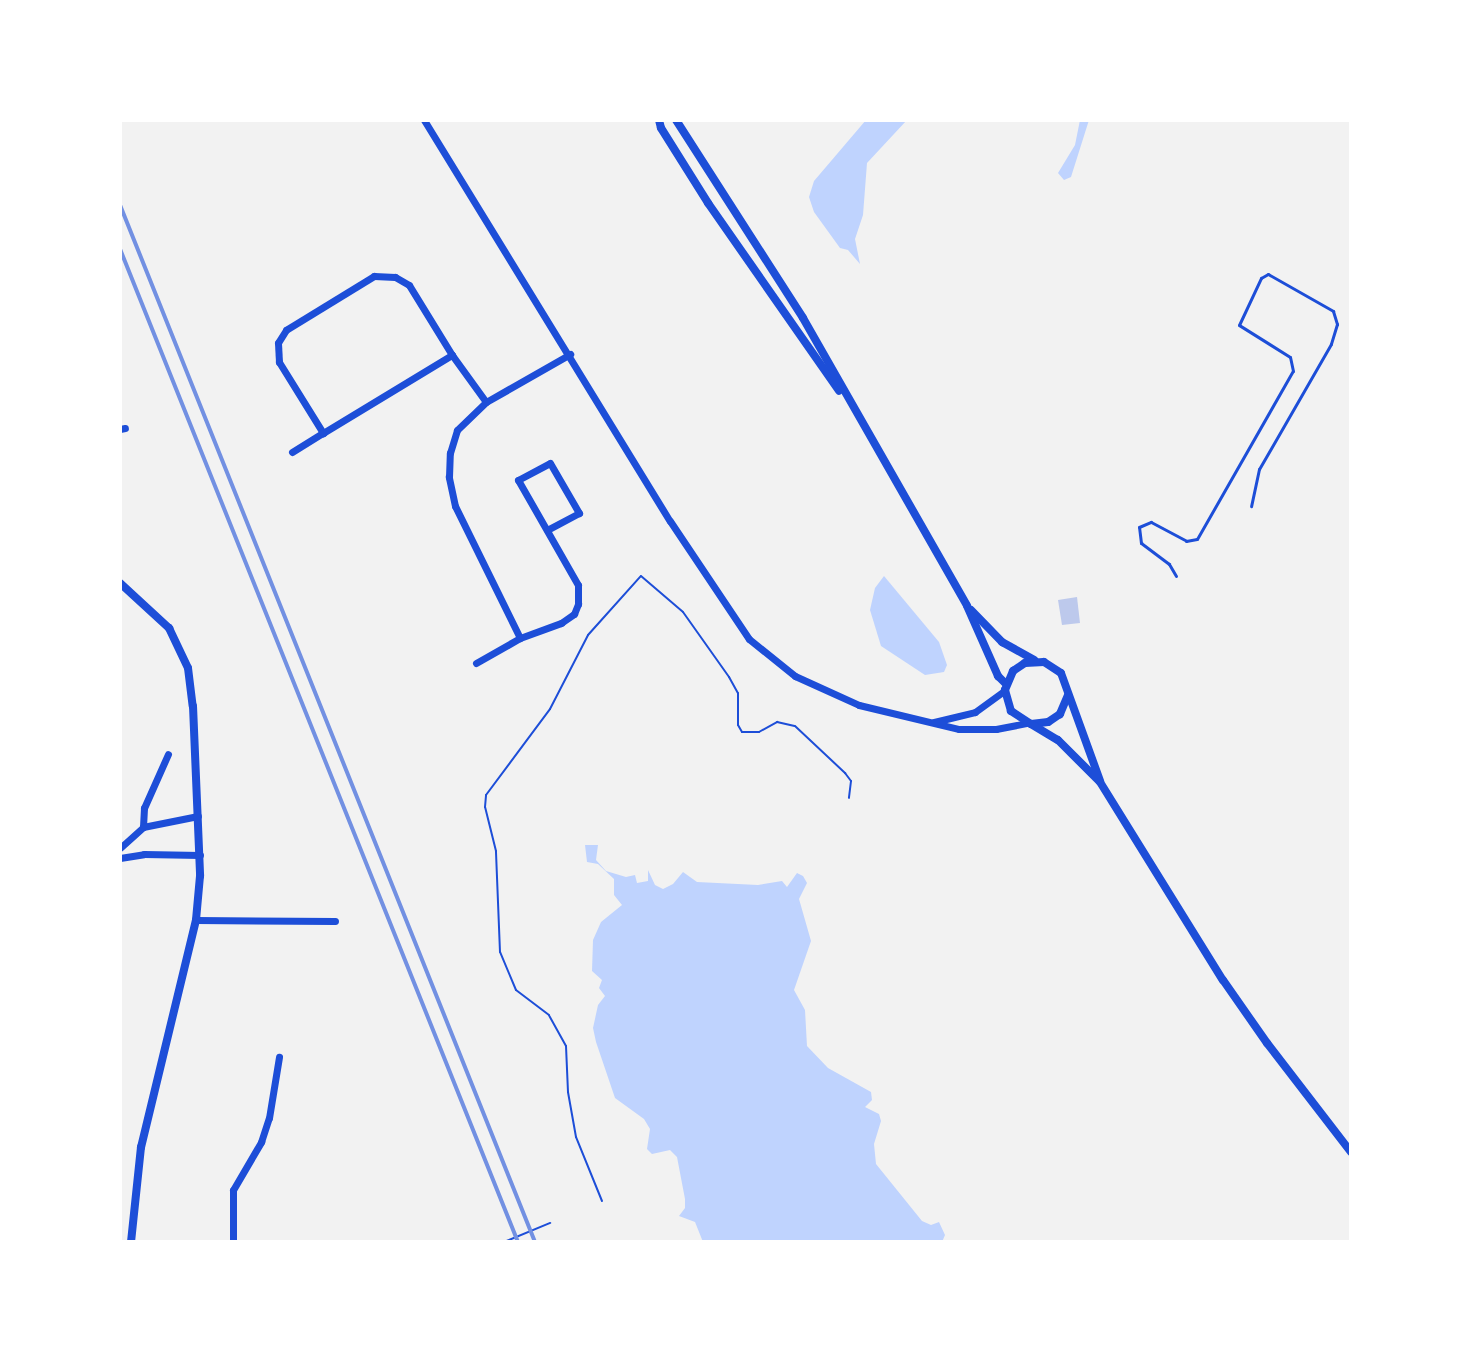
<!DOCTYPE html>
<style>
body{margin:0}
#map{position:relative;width:1471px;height:1362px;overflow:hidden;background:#f2f2f2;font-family:"Open Sans",sans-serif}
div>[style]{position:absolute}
.water>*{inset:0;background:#bfd3fe}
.building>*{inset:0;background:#bdc9ec}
.path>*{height:2px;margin:-1px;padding:0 1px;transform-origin:1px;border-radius:1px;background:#1d4ed8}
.service>*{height:3px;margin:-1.5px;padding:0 1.5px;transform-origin:1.5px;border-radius:1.5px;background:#1d4ed8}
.minor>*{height:7px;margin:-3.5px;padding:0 3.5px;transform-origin:3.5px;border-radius:3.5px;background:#1d4ed8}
.tertiary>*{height:8px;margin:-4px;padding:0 4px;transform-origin:4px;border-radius:4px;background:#1d4ed8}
.rail>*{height:4px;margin:-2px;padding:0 2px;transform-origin:2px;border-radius:2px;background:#7290e2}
span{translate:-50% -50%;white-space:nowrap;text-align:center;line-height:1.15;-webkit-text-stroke:6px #fff;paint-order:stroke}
.frame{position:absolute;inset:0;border:122px solid #fff;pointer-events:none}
</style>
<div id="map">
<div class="water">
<div style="clip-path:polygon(866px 120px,907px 120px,867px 163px,863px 215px,855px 239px,860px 264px,848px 250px,840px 248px,814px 212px,809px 197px,814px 181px)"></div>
<div style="clip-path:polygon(1080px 120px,1089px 120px,1071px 177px,1064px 180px,1058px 173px,1075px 145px)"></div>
<div style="clip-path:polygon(884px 576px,939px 642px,947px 665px,944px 672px,925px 675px,881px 646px,870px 610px,875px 588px)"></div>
<div style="clip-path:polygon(585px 845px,598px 845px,596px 860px,606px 871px,626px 877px,635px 875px,637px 883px,648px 881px,648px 870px,655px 885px,663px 889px,673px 884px,683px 872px,697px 882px,758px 885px,782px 881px,787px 887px,797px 873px,803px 876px,807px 883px,799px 899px,811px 941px,794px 990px,805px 1010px,807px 1046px,828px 1068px,871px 1092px,872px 1100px,865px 1107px,879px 1114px,881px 1121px,874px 1144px,876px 1164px,922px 1221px,931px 1225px,939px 1222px,945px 1235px,942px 1242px,703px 1242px,695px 1222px,679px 1216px,685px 1208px,685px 1199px,677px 1157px,670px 1150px,652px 1154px,647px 1149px,650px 1129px,644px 1119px,615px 1098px,596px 1042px,593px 1028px,598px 1005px,605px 996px,599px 988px,602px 980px,592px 971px,593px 940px,601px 922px,622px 905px,614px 895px,614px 879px,598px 864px,587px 862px)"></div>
</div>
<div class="building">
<div style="clip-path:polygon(1077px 597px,1080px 623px,1062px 625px,1058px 600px)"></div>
</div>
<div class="path">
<div style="left:602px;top:1201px;width:69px;rotate:-112.1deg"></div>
<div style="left:576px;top:1137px;width:46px;rotate:-100.1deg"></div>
<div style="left:568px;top:1092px;width:46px;rotate:-92.5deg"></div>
<div style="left:566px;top:1046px;width:35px;rotate:-119deg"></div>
<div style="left:549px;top:1015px;width:41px;rotate:-142.9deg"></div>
<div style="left:516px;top:990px;width:41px;rotate:-112.8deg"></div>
<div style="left:500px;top:952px;width:101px;rotate:-92.3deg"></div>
<div style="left:496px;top:851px;width:45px;rotate:-104deg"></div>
<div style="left:485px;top:807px;width:12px;rotate:-85deg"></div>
<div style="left:486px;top:795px;width:107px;rotate:-53.3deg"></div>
<div style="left:550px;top:709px;width:83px;rotate:-62.8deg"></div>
<div style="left:588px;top:635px;width:79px;rotate:-48.1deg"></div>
<div style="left:641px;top:576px;width:55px;rotate:40.6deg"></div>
<div style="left:683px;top:612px;width:80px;rotate:54.7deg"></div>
<div style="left:729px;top:677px;width:18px;rotate:61deg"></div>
<div style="left:738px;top:693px;width:32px;rotate:90deg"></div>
<div style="left:738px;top:725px;width:8px;rotate:60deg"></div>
<div style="left:742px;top:732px;width:17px"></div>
<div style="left:759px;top:732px;width:21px;rotate:-29deg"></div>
<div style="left:777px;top:722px;width:18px;rotate:13deg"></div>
<div style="left:795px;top:726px;width:69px;rotate:43.2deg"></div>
<div style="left:845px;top:773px;width:10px;rotate:53deg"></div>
<div style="left:851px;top:781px;width:17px;rotate:97deg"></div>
<div style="left:504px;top:1242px;width:50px;rotate:-22.4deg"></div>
</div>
<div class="service">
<div style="left:1176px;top:576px;width:14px;rotate:-120deg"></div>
<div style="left:1169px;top:564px;width:35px;rotate:-143deg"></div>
<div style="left:1141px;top:543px;width:16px;rotate:-97deg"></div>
<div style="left:1139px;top:527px;width:13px;rotate:-23deg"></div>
<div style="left:1151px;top:522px;width:40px;rotate:28deg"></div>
<div style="left:1186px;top:541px;width:11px;rotate:-10deg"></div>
<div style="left:1197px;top:539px;width:193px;rotate:-60.3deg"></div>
<div style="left:1293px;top:371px;width:14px;rotate:-102deg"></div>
<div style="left:1290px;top:357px;width:60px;rotate:-147.9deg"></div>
<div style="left:1239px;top:325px;width:52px;rotate:-64.9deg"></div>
<div style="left:1261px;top:278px;width:8px;rotate:-30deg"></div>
<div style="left:1268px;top:274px;width:75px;rotate:29.6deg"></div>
<div style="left:1333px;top:311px;width:14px;rotate:73deg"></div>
<div style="left:1337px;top:324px;width:21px;rotate:107deg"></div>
<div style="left:1331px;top:344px;width:144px;rotate:119.9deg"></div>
<div style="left:1259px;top:469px;width:38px;rotate:102deg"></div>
</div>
<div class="minor">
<div style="left:424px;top:120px;width:470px;rotate:58.5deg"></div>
<div style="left:670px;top:521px;width:142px;rotate:56.2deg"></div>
<div style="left:749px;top:639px;width:59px;rotate:38.8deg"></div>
<div style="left:795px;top:676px;width:70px;rotate:24.4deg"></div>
<div style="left:859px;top:705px;width:103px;rotate:13.5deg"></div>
<div style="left:959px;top:729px;width:37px"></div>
<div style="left:996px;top:729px;width:32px;rotate:-11deg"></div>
<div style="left:452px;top:355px;width:58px;rotate:54.1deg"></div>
<div style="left:120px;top:429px;width:5px;rotate:-11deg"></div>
<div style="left:292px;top:452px;width:36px;rotate:-32deg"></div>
<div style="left:323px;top:433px;width:151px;rotate:-31.2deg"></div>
<div style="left:452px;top:355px;width:82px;rotate:-121.6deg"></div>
<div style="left:409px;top:285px;width:16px;rotate:-150deg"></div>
<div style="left:395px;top:277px;width:21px;rotate:-177deg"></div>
<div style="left:374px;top:276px;width:103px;rotate:148.5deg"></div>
<div style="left:286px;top:330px;width:15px;rotate:122deg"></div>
<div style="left:278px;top:343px;width:19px;rotate:87deg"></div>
<div style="left:279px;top:362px;width:84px;rotate:58.2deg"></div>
<div style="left:520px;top:638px;width:147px;rotate:-116.2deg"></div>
<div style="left:455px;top:506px;width:30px;rotate:-102deg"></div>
<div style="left:449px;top:477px;width:24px;rotate:-88deg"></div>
<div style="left:450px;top:453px;width:24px;rotate:-73deg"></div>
<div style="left:457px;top:430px;width:40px;rotate:-44deg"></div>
<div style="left:486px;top:402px;width:97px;rotate:-29.7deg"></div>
<div style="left:476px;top:663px;width:51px;rotate:-29.6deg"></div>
<div style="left:520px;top:638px;width:44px;rotate:-20.1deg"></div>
<div style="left:561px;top:623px;width:16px;rotate:-35deg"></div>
<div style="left:574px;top:614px;width:11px;rotate:-68deg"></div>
<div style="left:578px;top:604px;width:19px;rotate:-90deg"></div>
<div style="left:578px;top:585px;width:121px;rotate:-119.7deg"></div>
<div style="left:518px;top:480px;width:36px;rotate:-28deg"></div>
<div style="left:550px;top:463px;width:58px;rotate:59.9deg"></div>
<div style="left:579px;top:513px;width:36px;rotate:152deg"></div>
<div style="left:934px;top:722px;width:42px;rotate:-13.7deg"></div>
<div style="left:975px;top:712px;width:37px;rotate:-36deg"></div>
<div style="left:143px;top:827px;width:19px;rotate:-87deg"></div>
<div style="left:144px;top:808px;width:59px;rotate:-66deg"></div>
<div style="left:120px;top:848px;width:31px;rotate:-42deg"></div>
<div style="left:143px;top:827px;width:56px;rotate:-11.3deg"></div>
<div style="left:120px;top:858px;width:24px;rotate:-9deg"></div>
<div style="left:144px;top:854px;width:56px;rotate:1deg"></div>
<div style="left:196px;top:920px;width:139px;rotate:0.4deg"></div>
<div style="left:233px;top:1242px;width:52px;rotate:-90deg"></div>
<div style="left:233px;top:1190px;width:56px;rotate:-59.7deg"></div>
<div style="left:261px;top:1142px;width:25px;rotate:-72deg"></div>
<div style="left:269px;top:1118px;width:62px;rotate:-80.7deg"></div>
</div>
<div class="tertiary">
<div style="left:659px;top:120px;width:8px;rotate:76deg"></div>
<div style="left:661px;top:128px;width:89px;rotate:57.9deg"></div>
<div style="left:708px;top:203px;width:229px;rotate:55.1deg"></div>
<div style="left:676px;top:120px;width:235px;rotate:57.3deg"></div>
<div style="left:803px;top:318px;width:331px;rotate:60.3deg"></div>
<div style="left:967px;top:606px;width:77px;rotate:66.1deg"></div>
<div style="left:998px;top:676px;width:11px;rotate:45deg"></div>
<div style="left:120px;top:583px;width:67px;rotate:42.6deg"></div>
<div style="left:169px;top:628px;width:44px;rotate:64.6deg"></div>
<div style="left:188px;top:668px;width:38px;rotate:83deg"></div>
<div style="left:193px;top:706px;width:170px;rotate:87.6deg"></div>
<div style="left:200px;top:876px;width:44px;rotate:95.2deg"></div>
<div style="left:196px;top:920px;width:234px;rotate:103.6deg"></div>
<div style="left:141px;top:1147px;width:96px;rotate:96deg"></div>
<div style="left:971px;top:610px;width:45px;rotate:45.9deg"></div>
<div style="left:1002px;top:642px;width:37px;rotate:29deg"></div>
<div style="left:1068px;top:695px;width:21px;rotate:113deg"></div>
<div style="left:1060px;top:714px;width:14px;rotate:146deg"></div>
<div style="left:1048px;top:722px;width:17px;rotate:173deg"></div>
<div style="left:1031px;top:724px;width:24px;rotate:-147deg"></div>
<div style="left:1011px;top:711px;width:22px;rotate:-106deg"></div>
<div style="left:1005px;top:690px;width:21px;rotate:-67deg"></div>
<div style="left:1013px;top:671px;width:14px;rotate:-34deg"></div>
<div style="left:1025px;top:663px;width:19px;rotate:-3deg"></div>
<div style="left:1044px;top:662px;width:20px;rotate:33deg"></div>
<div style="left:1061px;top:673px;width:115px;rotate:70.1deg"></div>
<div style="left:1031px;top:724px;width:31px;rotate:31deg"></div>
<div style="left:1058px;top:740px;width:59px;rotate:45deg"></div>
<div style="left:1100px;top:782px;width:233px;rotate:58.2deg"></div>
<div style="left:1223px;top:980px;width:77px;rotate:55.1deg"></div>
<div style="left:1267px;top:1043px;width:138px;rotate:52.4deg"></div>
</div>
<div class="rail">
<div style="left:120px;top:205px;width:1117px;rotate:68.19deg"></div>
<div style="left:120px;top:249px;width:1070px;rotate:68.16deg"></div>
</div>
<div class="frame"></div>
</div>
